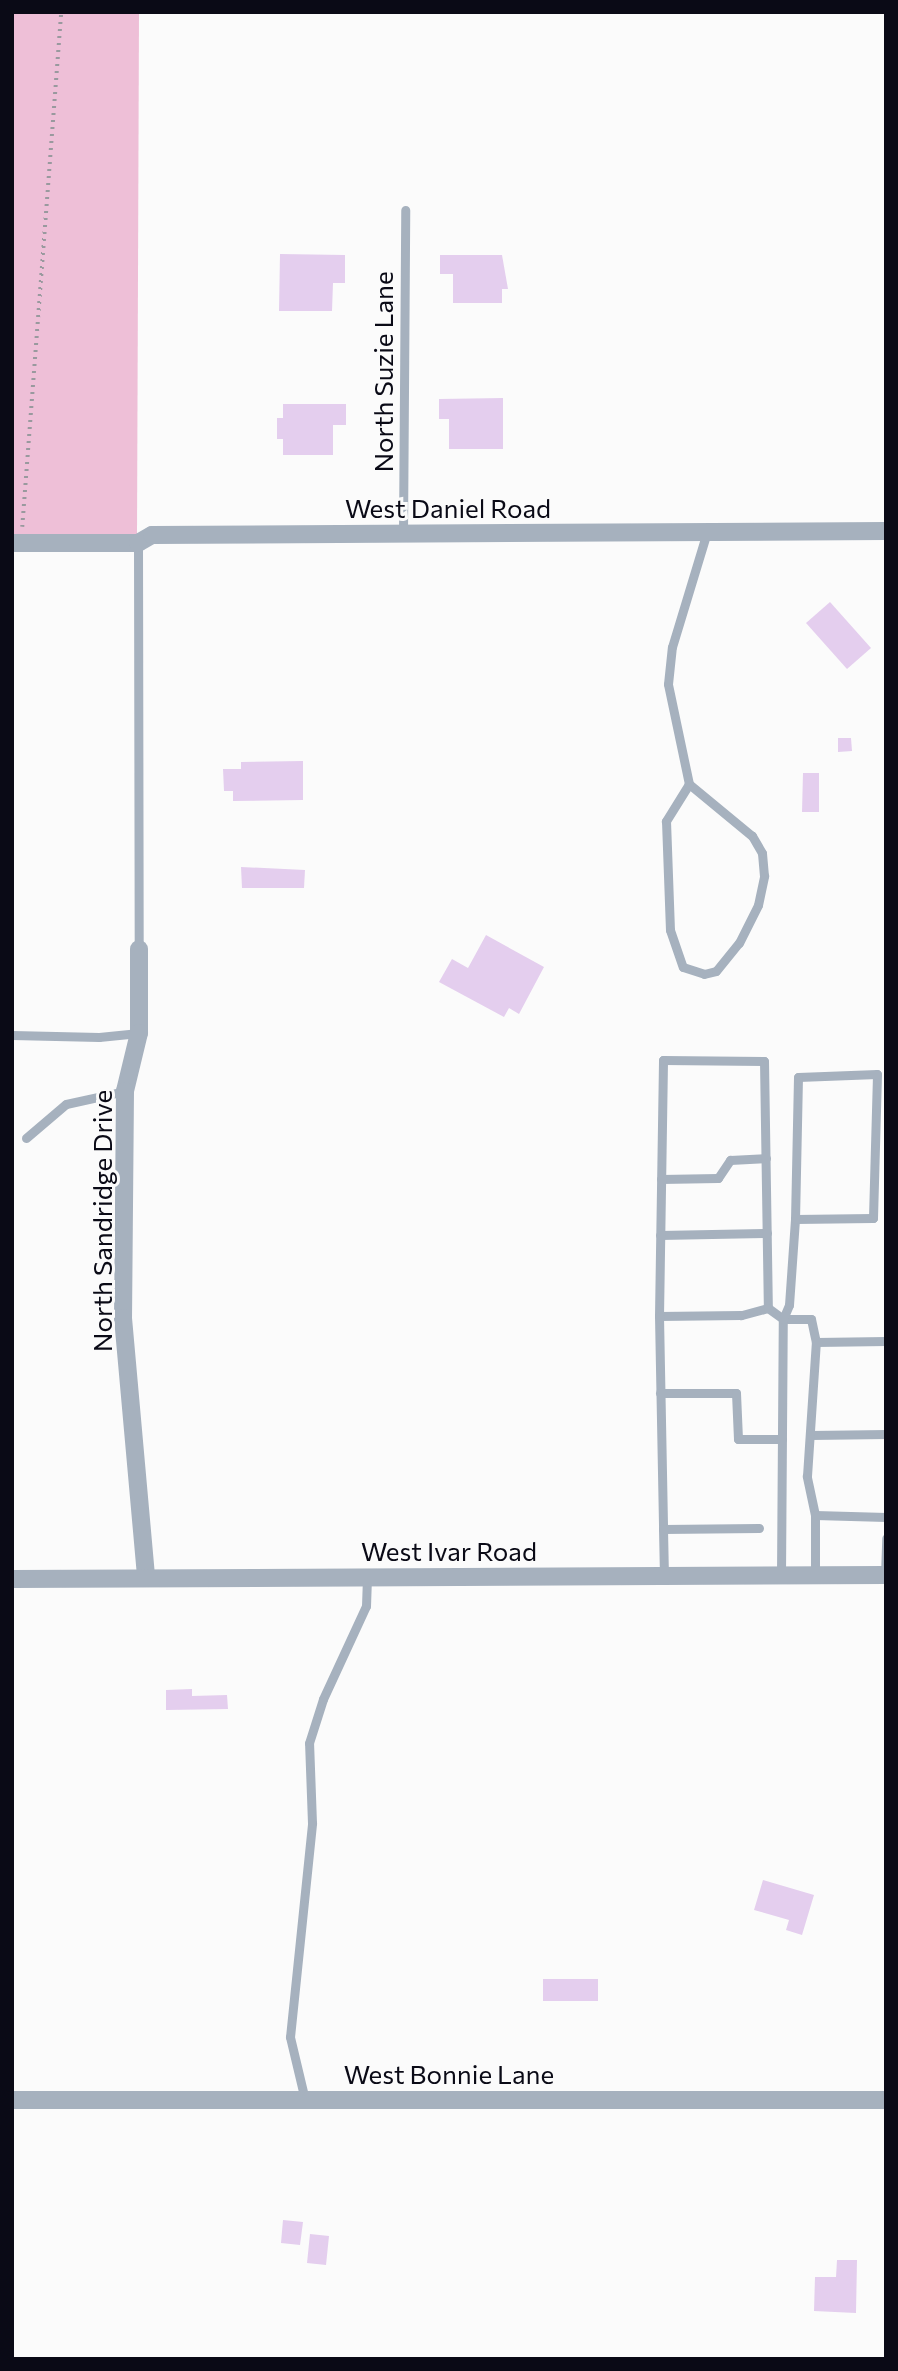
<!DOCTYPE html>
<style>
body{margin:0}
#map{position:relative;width:898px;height:2371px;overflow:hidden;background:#fbfbfb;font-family:Commissioner,sans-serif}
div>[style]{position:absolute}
.green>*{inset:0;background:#eebfd7}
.building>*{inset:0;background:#e4ceee}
.path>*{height:3.5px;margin-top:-1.75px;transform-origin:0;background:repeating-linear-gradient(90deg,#99999e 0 2px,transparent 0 7px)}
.lane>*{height:9px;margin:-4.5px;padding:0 4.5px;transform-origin:4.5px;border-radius:4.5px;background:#a6b1be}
.street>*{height:18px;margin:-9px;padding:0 9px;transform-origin:9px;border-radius:9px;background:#a6b1be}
span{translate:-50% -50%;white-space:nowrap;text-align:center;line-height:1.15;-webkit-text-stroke:6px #fbfbfb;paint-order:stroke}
.street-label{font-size:26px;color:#0a0a16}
.frame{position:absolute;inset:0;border:14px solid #0a0a16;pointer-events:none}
</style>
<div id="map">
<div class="green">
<div style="clip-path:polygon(12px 12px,139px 12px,137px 535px,12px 535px)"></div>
</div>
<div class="building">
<div style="clip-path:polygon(280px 254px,345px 255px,345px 283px,333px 283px,332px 311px,279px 311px)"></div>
<div style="clip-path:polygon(440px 255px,502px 255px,508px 289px,502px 289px,502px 303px,453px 303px,453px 274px,440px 274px)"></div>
<div style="clip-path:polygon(503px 398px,503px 449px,449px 449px,449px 419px,439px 419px,439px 399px)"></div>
<div style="clip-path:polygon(283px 404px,346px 404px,346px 425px,333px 425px,333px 455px,283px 455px,283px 439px,277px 439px,277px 418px,283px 418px)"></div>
<div style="clip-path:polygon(830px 602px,871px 648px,847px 669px,806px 623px)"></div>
<div style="clip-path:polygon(838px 738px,851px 738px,852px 751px,838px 752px)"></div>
<div style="clip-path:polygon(303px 761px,303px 800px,233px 801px,233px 791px,224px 791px,223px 769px,241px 769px,241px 762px)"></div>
<div style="clip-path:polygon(803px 773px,819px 773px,819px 812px,802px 812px)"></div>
<div style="clip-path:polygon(241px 867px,305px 870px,304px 888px,242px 888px)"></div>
<div style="clip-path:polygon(486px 935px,544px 967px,519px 1014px,509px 1008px,504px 1017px,439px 982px,452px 959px,468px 968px)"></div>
<div style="clip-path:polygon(192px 1689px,192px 1696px,227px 1695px,228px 1709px,166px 1710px,166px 1690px)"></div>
<div style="clip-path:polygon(763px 1880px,814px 1895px,802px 1935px,786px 1930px,789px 1920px,754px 1910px)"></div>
<div style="clip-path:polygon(543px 1979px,598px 1979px,598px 2001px,543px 2001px)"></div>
<div style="clip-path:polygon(283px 2220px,303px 2222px,300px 2245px,281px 2243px)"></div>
<div style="clip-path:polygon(310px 2234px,329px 2236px,326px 2265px,307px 2263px)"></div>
<div style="clip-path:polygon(837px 2260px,857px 2260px,856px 2313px,814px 2311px,815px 2277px,836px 2277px)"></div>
</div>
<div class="path">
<div style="left:22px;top:527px;width:516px;rotate:-85.67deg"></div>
</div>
<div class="lane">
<div style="left:403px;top:534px;width:324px;rotate:-89.6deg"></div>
<div style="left:138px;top:543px;width:406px;rotate:89.9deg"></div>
<div style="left:689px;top:784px;width:44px;rotate:121.9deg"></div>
<div style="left:666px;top:821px;width:109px;rotate:87.9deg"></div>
<div style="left:670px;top:930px;width:39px;rotate:71deg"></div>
<div style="left:683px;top:967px;width:22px;rotate:18deg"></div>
<div style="left:704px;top:974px;width:12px;rotate:-14deg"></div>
<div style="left:716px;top:971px;width:36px;rotate:-51deg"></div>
<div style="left:739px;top:943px;width:42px;rotate:-63.4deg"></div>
<div style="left:758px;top:905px;width:30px;rotate:-78deg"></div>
<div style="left:764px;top:876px;width:23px;rotate:-95deg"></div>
<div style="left:762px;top:853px;width:20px;rotate:-120deg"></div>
<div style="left:752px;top:836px;width:82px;rotate:-140.5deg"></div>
<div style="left:689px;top:784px;width:102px;rotate:-101.9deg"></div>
<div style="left:668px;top:684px;width:37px;rotate:-84deg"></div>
<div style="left:672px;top:647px;width:120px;rotate:-73.1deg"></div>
<div style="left:12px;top:1035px;width:87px;rotate:1.3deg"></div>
<div style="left:99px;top:1037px;width:40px;rotate:-5.7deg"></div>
<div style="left:26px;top:1138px;width:52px;rotate:-40.4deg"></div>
<div style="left:66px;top:1104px;width:60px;rotate:-12.4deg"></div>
<div style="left:661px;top:1179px;width:57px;rotate:-1deg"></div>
<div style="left:718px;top:1178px;width:22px;rotate:-56deg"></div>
<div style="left:730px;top:1160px;width:36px;rotate:-3deg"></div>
<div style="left:660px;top:1235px;width:107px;rotate:-1.1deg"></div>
<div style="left:768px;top:1308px;width:28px;rotate:165deg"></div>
<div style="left:741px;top:1315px;width:82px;rotate:179.3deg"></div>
<div style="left:659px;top:1316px;width:256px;rotate:-89.1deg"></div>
<div style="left:663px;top:1060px;width:101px;rotate:0.6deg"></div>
<div style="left:764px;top:1061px;width:247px;rotate:89.1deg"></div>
<div style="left:768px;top:1308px;width:19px;rotate:36deg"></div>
<div style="left:783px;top:1319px;width:28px"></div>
<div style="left:811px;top:1319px;width:24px;rotate:78deg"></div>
<div style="left:659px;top:1316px;width:213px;rotate:88.9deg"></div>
<div style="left:663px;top:1529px;width:96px;rotate:-0.6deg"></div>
<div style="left:660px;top:1393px;width:76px"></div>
<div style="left:736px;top:1393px;width:46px;rotate:87.5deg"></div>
<div style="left:738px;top:1439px;width:44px"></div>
<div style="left:811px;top:1435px;width:75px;rotate:-0.8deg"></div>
<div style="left:815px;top:1515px;width:40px;rotate:-102deg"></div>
<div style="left:807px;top:1476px;width:134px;rotate:-86.2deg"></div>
<div style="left:816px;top:1342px;width:70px;rotate:-0.8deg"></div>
<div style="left:663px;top:1529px;width:47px;rotate:88.8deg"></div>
<div style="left:885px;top:1575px;width:37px;rotate:-88deg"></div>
<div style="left:781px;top:1576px;width:257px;rotate:-89.6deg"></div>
<div style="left:783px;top:1319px;width:15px;rotate:-67deg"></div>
<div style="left:789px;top:1305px;width:86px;rotate:-86deg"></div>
<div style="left:795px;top:1219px;width:78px;rotate:-0.7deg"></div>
<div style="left:873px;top:1218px;width:144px;rotate:-88.4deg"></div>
<div style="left:877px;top:1074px;width:79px;rotate:177.8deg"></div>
<div style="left:798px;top:1077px;width:142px;rotate:91.2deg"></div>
<div style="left:815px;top:1576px;width:61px;rotate:-90deg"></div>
<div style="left:815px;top:1515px;width:71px;rotate:1.6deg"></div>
<div style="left:305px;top:2100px;width:65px;rotate:-103.4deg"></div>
<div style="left:290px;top:2037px;width:215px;rotate:-84.1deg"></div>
<div style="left:312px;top:1823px;width:80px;rotate:-92.1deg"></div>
<div style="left:309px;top:1743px;width:46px;rotate:-72.3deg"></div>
<div style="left:323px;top:1699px;width:102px;rotate:-65.2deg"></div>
<div style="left:366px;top:1606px;width:29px;rotate:-88deg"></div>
</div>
<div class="street">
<div style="left:12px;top:543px;width:126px"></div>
<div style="left:138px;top:543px;width:16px;rotate:-30deg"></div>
<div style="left:152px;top:535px;width:734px;rotate:-0.31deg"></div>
<div style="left:139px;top:949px;width:84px;rotate:90deg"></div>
<div style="left:139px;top:1033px;width:60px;rotate:103.6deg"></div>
<div style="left:125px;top:1091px;width:227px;rotate:90.5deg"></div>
<div style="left:123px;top:1318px;width:261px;rotate:84.9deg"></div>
<div style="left:12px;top:1579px;width:874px;rotate:-0.26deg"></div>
<div style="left:12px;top:2100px;width:874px"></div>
</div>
<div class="street-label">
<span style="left:383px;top:372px;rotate:-90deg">North Suzie Lane</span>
<span style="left:448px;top:508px">West Daniel Road</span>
<span style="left:102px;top:1221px;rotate:-90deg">North Sandridge Drive</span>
<span style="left:449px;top:1551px">West Ivar Road</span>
<span style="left:449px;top:2074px">West Bonnie Lane</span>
</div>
<div class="frame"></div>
</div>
